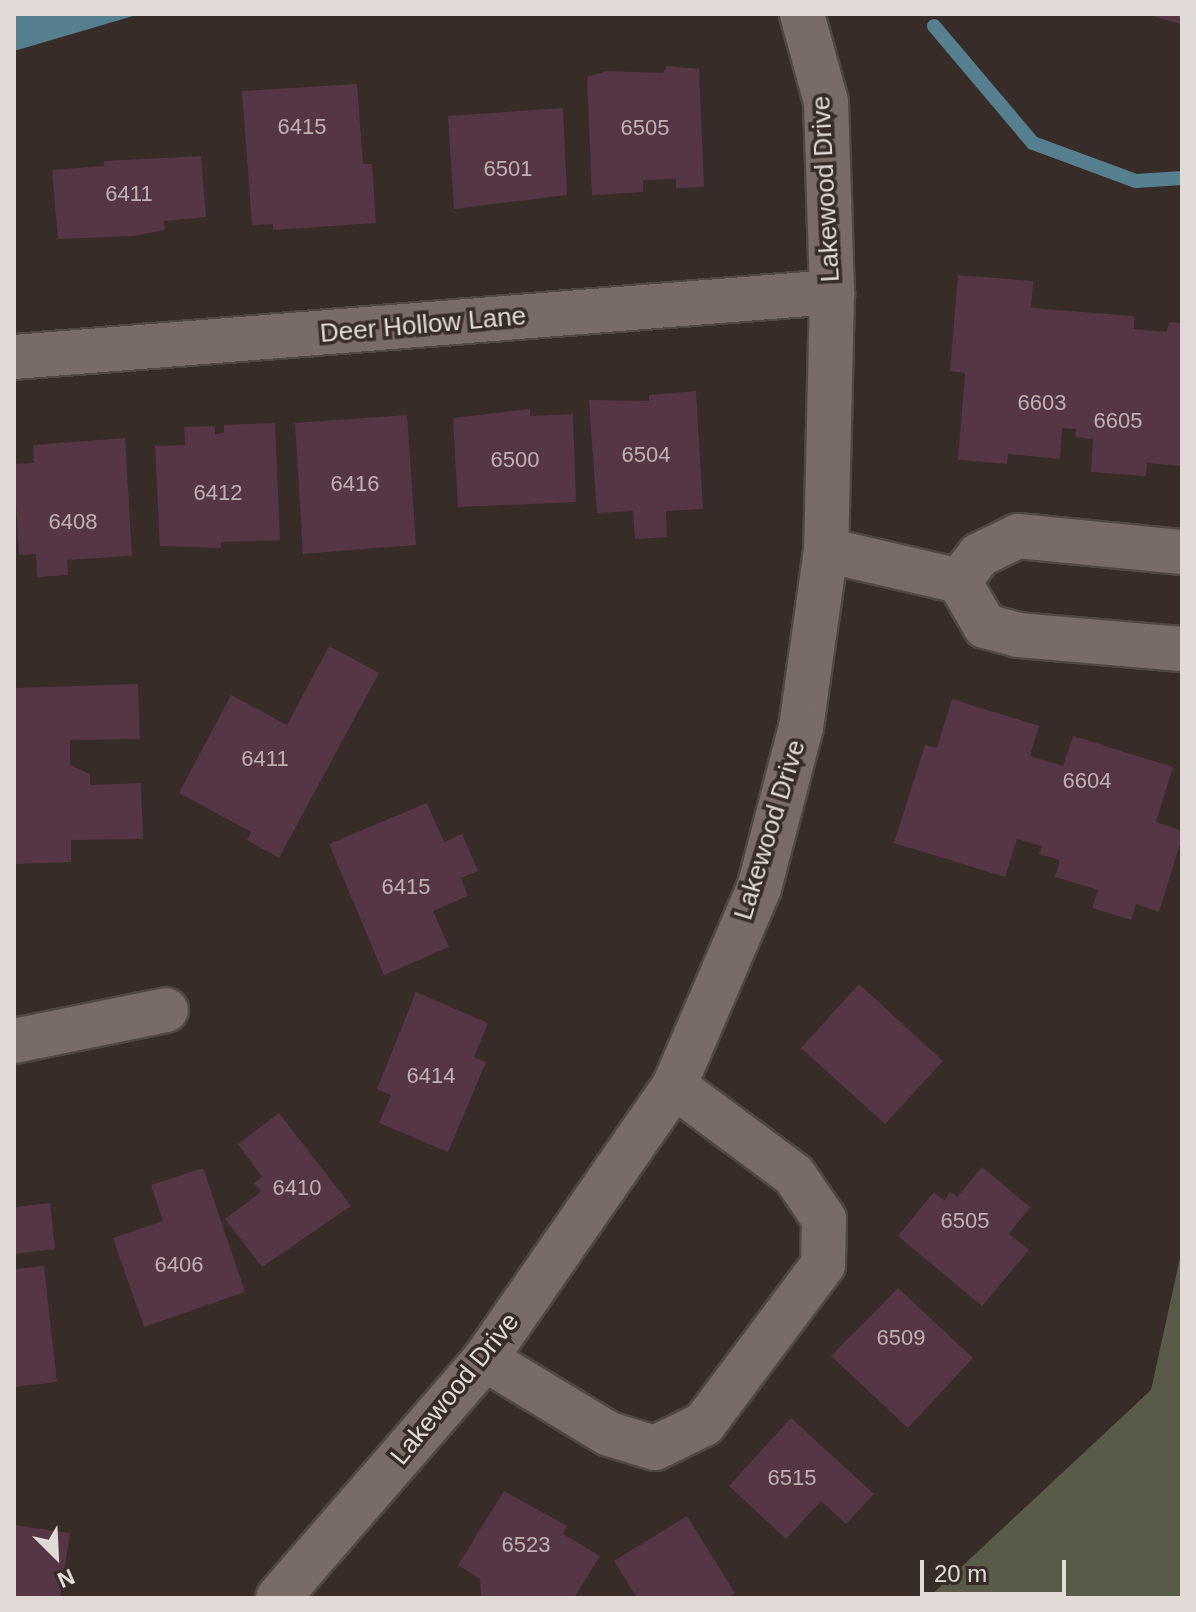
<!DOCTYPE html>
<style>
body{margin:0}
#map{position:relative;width:1196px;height:1612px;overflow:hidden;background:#372c27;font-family:Arial,sans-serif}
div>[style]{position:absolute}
.green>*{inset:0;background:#575b47}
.water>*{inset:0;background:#567f90}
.stream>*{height:14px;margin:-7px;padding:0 7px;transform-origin:7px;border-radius:7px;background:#567f90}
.building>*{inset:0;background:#563545}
.roads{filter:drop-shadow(2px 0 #514743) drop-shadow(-2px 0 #514743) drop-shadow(0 2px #514743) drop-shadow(0 -2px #514743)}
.street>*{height:44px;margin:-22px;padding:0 22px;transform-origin:22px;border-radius:22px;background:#796c66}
.secondary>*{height:44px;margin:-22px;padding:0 22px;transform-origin:22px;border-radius:22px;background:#796c66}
span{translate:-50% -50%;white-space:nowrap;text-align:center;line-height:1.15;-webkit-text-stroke:7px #372c27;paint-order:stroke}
.number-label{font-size:22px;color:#beb1b2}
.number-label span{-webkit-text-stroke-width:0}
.street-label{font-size:26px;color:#e1dad6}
.frame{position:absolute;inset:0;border:16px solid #e1dad6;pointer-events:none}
.north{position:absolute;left:16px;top:1516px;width:80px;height:80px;-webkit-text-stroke:6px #372c27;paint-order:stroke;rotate:156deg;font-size:22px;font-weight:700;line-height:32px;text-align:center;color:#e1dad6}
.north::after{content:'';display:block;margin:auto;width:28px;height:36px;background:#e1dad6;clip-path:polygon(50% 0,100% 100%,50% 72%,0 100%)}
.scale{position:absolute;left:920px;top:1560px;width:146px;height:36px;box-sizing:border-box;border:4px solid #e1dad6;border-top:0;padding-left:10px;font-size:24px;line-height:28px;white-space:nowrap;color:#e1dad6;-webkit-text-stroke:6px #372c27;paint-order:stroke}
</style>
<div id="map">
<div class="green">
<div style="clip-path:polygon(1182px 1249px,1182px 1598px,928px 1598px,1151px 1390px)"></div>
</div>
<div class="water">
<div style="clip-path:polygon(14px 14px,140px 14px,14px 51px)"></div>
</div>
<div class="stream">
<div style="left:934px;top:26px;width:153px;rotate:49.8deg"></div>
<div style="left:1033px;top:143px;width:110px;rotate:20.3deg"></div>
<div style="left:1136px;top:181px;width:46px;rotate:-3.7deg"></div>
</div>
<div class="building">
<div style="clip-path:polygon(1182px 14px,1180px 24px,1149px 15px,1149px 14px)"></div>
<div style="clip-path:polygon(667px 66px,699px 69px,704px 187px,676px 188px,676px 179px,643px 180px,643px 192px,592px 195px,587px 77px,606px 71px,663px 73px)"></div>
<div style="clip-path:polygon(357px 84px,363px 164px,372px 164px,376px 223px,273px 230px,273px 224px,252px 225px,242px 91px)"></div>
<div style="clip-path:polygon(563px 108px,567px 195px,454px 209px,448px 116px)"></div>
<div style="clip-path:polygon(201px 156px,206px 217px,164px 221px,165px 230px,133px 236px,58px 239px,52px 170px,104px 166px,104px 161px)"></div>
<div style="clip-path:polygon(958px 275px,1033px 281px,1031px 308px,1134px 316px,1134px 329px,1167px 332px,1169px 322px,1182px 323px,1182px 466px,1147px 463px,1146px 476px,1091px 472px,1093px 439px,1075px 437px,1076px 429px,1062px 428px,1060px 459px,1008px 454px,1007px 464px,958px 460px,965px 373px,950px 371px)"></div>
<div style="clip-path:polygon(696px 391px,703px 509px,666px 511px,667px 537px,635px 539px,633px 511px,597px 513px,589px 400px,649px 401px,649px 395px)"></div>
<div style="clip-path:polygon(530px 409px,530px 416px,573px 414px,576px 502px,458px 507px,453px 418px)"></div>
<div style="clip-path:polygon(407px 415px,416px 545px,303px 554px,295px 423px)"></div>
<div style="clip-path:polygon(275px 423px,280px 540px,221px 542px,221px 548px,160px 546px,155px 446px,185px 445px,184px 427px,215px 426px,215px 434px,224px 433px,224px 425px)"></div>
<div style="clip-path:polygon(125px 438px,132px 556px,67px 560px,68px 575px,37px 577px,36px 554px,19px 555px,14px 464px,34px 463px,33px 445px)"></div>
<div style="clip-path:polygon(329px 646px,379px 673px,279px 858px,247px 840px,251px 832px,179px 793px,231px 695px,287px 725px)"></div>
<div style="clip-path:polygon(138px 684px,140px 739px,70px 740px,70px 765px,90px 774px,90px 785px,141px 783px,143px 839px,71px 840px,71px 862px,14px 864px,14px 688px)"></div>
<div style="clip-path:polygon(952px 699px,1039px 726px,1030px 756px,1063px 766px,1073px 736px,1173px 767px,1156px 822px,1182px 831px,1182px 837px,1159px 912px,1136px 904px,1131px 920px,1092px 908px,1098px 890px,1055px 877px,1060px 860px,1039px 854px,1042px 846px,1017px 839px,1005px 877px,894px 843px,925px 745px,937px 748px)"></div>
<div style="clip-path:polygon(427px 803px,444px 842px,462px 834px,478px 871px,461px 878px,468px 896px,433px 911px,449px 947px,384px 975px,329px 844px)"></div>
<div style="clip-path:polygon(859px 984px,943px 1061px,885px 1124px,801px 1048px)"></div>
<div style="clip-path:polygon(416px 992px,488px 1023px,474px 1057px,486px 1062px,448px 1152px,379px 1123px,391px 1095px,377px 1089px)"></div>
<div style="clip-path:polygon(279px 1113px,351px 1206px,262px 1267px,225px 1219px,261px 1192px,254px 1183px,262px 1177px,238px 1144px)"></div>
<div style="clip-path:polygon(982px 1167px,1030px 1207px,1009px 1234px,1029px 1250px,982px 1306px,898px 1236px,934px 1192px,944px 1201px,950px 1192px,957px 1197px)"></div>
<div style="clip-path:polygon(203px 1168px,245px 1292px,144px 1327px,113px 1238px,163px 1221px,151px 1185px)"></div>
<div style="clip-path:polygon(50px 1203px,55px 1249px,14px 1254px,14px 1207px)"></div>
<div style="clip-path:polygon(44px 1266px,57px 1382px,14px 1387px,14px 1269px)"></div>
<div style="clip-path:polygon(898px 1288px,973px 1358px,908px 1428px,831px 1356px)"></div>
<div style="clip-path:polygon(791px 1418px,874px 1494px,846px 1524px,821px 1501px,786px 1539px,729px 1486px)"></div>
<div style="clip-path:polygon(504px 1491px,567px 1526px,563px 1534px,600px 1556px,574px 1598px,481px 1598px,480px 1579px,458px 1565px)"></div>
<div style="clip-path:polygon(687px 1516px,735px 1593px,727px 1598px,637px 1598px,614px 1561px)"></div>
<div style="clip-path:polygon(14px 1525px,70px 1533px,60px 1598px,14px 1598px)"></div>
</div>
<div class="roads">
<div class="street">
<div style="left:14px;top:357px;width:821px;rotate:-4.54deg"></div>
<div style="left:832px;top:292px;width:258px;rotate:91.3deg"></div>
<div style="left:826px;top:550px;width:179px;rotate:98deg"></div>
<div style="left:801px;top:727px;width:166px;rotate:104.6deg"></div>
<div style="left:759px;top:888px;width:215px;rotate:113.2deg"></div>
<div style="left:674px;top:1086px;width:332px;rotate:124.7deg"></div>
<div style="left:485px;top:1359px;width:316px;rotate:130.9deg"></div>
<div style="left:826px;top:550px;width:137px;rotate:13.1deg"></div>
<div style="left:959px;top:581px;width:52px;rotate:60deg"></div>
<div style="left:985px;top:626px;width:34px;rotate:15deg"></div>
<div style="left:1018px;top:635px;width:165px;rotate:4.9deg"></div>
<div style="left:959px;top:581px;width:33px;rotate:-52deg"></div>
<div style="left:979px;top:555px;width:43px;rotate:-26deg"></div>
<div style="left:1018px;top:536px;width:165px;rotate:5.6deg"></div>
<div style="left:14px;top:1041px;width:155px;rotate:-11.5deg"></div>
<div style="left:485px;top:1359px;width:145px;rotate:31.2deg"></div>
<div style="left:609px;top:1434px;width:48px;rotate:16.9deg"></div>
<div style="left:655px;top:1448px;width:55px;rotate:-26.1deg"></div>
<div style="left:704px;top:1424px;width:199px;rotate:-53.2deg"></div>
<div style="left:823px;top:1265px;width:46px;rotate:-88.8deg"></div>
<div style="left:824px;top:1219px;width:53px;rotate:-124.3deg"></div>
<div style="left:794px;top:1175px;width:149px;rotate:-143.4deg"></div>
</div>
<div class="secondary">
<div style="left:802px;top:14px;width:91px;rotate:74.7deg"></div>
<div style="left:826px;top:102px;width:190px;rotate:88.2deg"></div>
</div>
</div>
<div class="number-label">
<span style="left:302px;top:127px">6415</span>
<span style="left:645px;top:128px">6505</span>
<span style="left:508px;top:169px">6501</span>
<span style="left:129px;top:194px">6411</span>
<span style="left:1042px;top:403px">6603</span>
<span style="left:1118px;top:421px">6605</span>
<span style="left:646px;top:455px">6504</span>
<span style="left:515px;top:460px">6500</span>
<span style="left:355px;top:484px">6416</span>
<span style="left:218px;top:493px">6412</span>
<span style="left:73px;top:522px">6408</span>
<span style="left:265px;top:759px">6411</span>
<span style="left:1087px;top:781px">6604</span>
<span style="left:406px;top:887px">6415</span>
<span style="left:431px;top:1076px">6414</span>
<span style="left:297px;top:1188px">6410</span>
<span style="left:965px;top:1221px">6505</span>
<span style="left:179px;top:1265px">6406</span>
<span style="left:901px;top:1338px">6509</span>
<span style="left:792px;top:1478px">6515</span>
<span style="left:526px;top:1545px">6523</span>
</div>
<div class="street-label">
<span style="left:826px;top:189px;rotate:-93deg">Lakewood Drive</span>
<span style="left:423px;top:325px;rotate:-5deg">Deer Hollow Lane</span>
<span style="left:770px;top:830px;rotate:-73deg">Lakewood Drive</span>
<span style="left:455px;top:1389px;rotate:-51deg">Lakewood Drive</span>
</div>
<div class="frame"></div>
<div class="north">N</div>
<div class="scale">20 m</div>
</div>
